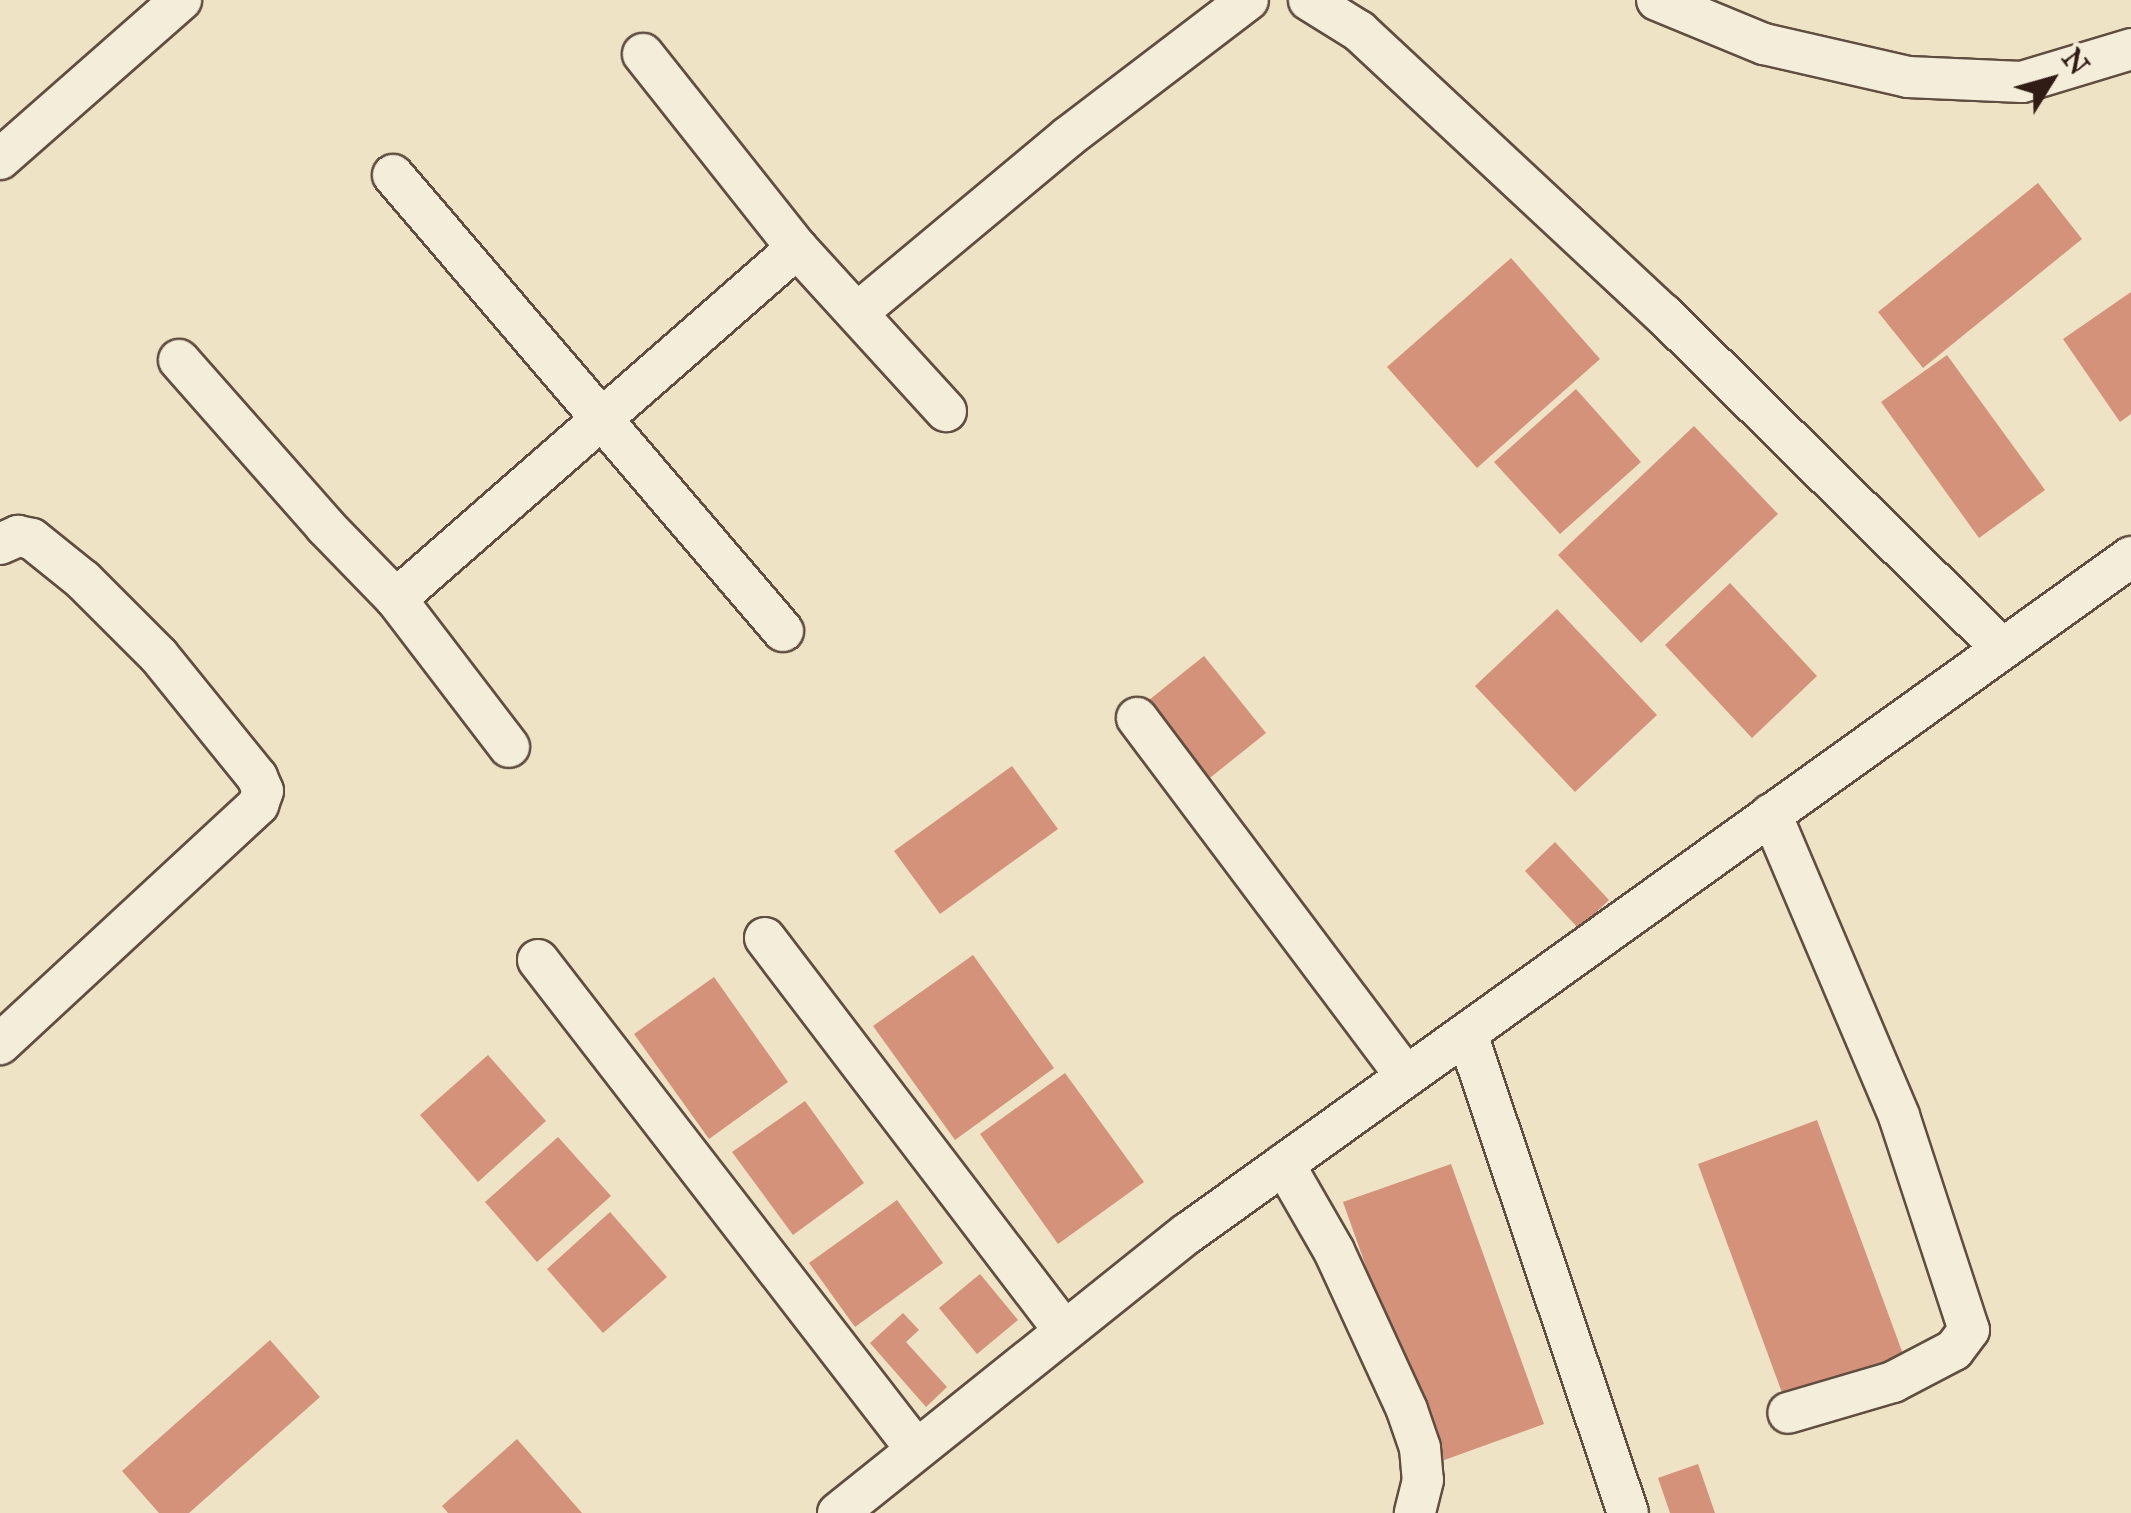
<!DOCTYPE html>
<style>
body{margin:0}
#map{position:relative;width:2131px;height:1513px;overflow:hidden;background:#eee3c4;font-family:"IM FELL Great Primer",serif}
div>[style]{position:absolute}
.building>*{inset:0;background:#d4927b}
.roads{filter:drop-shadow(2px 0 #604e41) drop-shadow(-2px 0 #604e41) drop-shadow(0 2px #604e41) drop-shadow(0 -2px #604e41)}
.minor>*{height:40px;margin:-20px;padding:0 20px;transform-origin:20px;border-radius:20px;background:#f4edd9}
span{translate:-50% -50%;white-space:nowrap;text-align:center;line-height:1.15;-webkit-text-stroke:8px #f4edd9;paint-order:stroke}
.north{position:absolute;left:2001px;top:30px;width:100px;height:100px;-webkit-text-stroke:8px #f4edd9;paint-order:stroke;rotate:53deg;font-size:28px;font-weight:700;line-height:40px;text-align:center;color:#311c15}
.north::after{content:'';display:block;margin:auto;width:35px;height:45px;background:#311c15;clip-path:polygon(50% 0,100% 100%,50% 72%,0 100%)}
</style>
<div id="map">
<div class="building">
<div style="clip-path:polygon(2038px 183px,2082px 239px,1923px 368px,1878px 312px)"></div>
<div style="clip-path:polygon(1511px 258px,1600px 359px,1477px 468px,1387px 367px)"></div>
<div style="clip-path:polygon(2131px 292px,2131px 414px,2120px 422px,2063px 339px)"></div>
<div style="clip-path:polygon(1947px 355px,2045px 490px,1979px 538px,1881px 402px)"></div>
<div style="clip-path:polygon(1576px 389px,1641px 462px,1560px 534px,1494px 462px)"></div>
<div style="clip-path:polygon(1694px 426px,1778px 514px,1641px 643px,1558px 555px)"></div>
<div style="clip-path:polygon(1730px 583px,1817px 676px,1752px 738px,1665px 645px)"></div>
<div style="clip-path:polygon(1557px 609px,1657px 715px,1575px 792px,1475px 686px)"></div>
<div style="clip-path:polygon(1204px 656px,1266px 733px,1206px 781px,1144px 704px)"></div>
<div style="clip-path:polygon(1012px 766px,1058px 829px,940px 914px,894px 851px)"></div>
<div style="clip-path:polygon(1555px 842px,1609px 900px,1579px 929px,1525px 871px)"></div>
<div style="clip-path:polygon(973px 955px,1054px 1068px,955px 1140px,873px 1026px)"></div>
<div style="clip-path:polygon(714px 977px,788px 1082px,709px 1139px,634px 1034px)"></div>
<div style="clip-path:polygon(488px 1055px,546px 1121px,478px 1182px,420px 1115px)"></div>
<div style="clip-path:polygon(1065px 1073px,1144px 1182px,1058px 1244px,980px 1134px)"></div>
<div style="clip-path:polygon(805px 1101px,864px 1183px,793px 1235px,732px 1152px)"></div>
<div style="clip-path:polygon(1817px 1120px,1907px 1365px,1788px 1409px,1698px 1164px)"></div>
<div style="clip-path:polygon(558px 1137px,611px 1196px,537px 1262px,485px 1202px)"></div>
<div style="clip-path:polygon(1451px 1164px,1544px 1424px,1436px 1463px,1343px 1202px)"></div>
<div style="clip-path:polygon(897px 1200px,943px 1263px,855px 1327px,809px 1263px)"></div>
<div style="clip-path:polygon(610px 1212px,667px 1277px,603px 1333px,547px 1269px)"></div>
<div style="clip-path:polygon(980px 1274px,1018px 1320px,977px 1354px,939px 1308px)"></div>
<div style="clip-path:polygon(903px 1313px,919px 1330px,906px 1342px,947px 1387px,926px 1407px,870px 1343px)"></div>
<div style="clip-path:polygon(270px 1340px,320px 1397px,189px 1513px,159px 1513px,122px 1471px)"></div>
<div style="clip-path:polygon(517px 1439px,582px 1513px,448px 1513px,442px 1506px)"></div>
<div style="clip-path:polygon(1698px 1464px,1715px 1513px,1670px 1513px,1658px 1478px)"></div>
</div>
<div class="roads">
<div class="minor">
<div style="left:1309px;top:0;width:59px;rotate:31.8deg"></div>
<div style="left:1359px;top:31px;width:415px;rotate:43deg"></div>
<div style="left:1663px;top:314px;width:476px;rotate:44.6deg"></div>
<div style="left:1657px;top:0;width:116px;rotate:22.4deg"></div>
<div style="left:1764px;top:44px;width:148px;rotate:12.9deg"></div>
<div style="left:1908px;top:77px;width:114px;rotate:2.5deg"></div>
<div style="left:2022px;top:82px;width:114px;rotate:-16.8deg"></div>
<div style="left:643px;top:54px;width:248px;rotate:51.6deg"></div>
<div style="left:797px;top:248px;width:221px;rotate:47.6deg"></div>
<div style="left:0;top:159px;width:241px;rotate:-41.3deg"></div>
<div style="left:393px;top:175px;width:600px;rotate:49.46deg"></div>
<div style="left:857px;top:313px;width:275px;rotate:-39.8deg"></div>
<div style="left:1068px;top:137px;width:226px;rotate:-37.3deg"></div>
<div style="left:179px;top:360px;width:222px;rotate:48.6deg"></div>
<div style="left:326px;top:527px;width:100px;rotate:45.8deg"></div>
<div style="left:396px;top:599px;width:186px;rotate:52.6deg"></div>
<div style="left:0;top:544px;width:20px;rotate:-24deg"></div>
<div style="left:18px;top:536px;width:14px;rotate:12deg"></div>
<div style="left:32px;top:539px;width:65px;rotate:38.8deg"></div>
<div style="left:83px;top:580px;width:107px;rotate:45deg"></div>
<div style="left:159px;top:656px;width:156px;rotate:51deg"></div>
<div style="left:257px;top:777px;width:15px;rotate:67deg"></div>
<div style="left:263px;top:791px;width:15px;rotate:110deg"></div>
<div style="left:258px;top:805px;width:352px;rotate:137.2deg"></div>
<div style="left:396px;top:599px;width:533px;rotate:-41.2deg"></div>
<div style="left:1137px;top:718px;width:448px;rotate:53.1deg"></div>
<div style="left:1771px;top:814px;width:328px;rotate:67deg"></div>
<div style="left:1899px;top:1116px;width:225px;rotate:71.9deg"></div>
<div style="left:1969px;top:1330px;width:25px;rotate:127deg"></div>
<div style="left:1954px;top:1350px;width:69px;rotate:152.3deg"></div>
<div style="left:1893px;top:1382px;width:109px;rotate:163.6deg"></div>
<div style="left:765px;top:938px;width:494px;rotate:52.7deg"></div>
<div style="left:538px;top:960px;width:618px;rotate:52.3deg"></div>
<div style="left:1467px;top:1034px;width:505px;rotate:71.42deg"></div>
<div style="left:1284px;top:1164px;width:100px;rotate:60.1deg"></div>
<div style="left:1334px;top:1251px;width:175px;rotate:65.3deg"></div>
<div style="left:1407px;top:1410px;width:40px;rotate:71.1deg"></div>
<div style="left:1420px;top:1448px;width:32px;rotate:85deg"></div>
<div style="left:1423px;top:1480px;width:34px;rotate:104deg"></div>
<div style="left:838px;top:1513px;width:448px;rotate:-38.7deg"></div>
<div style="left:1188px;top:1233px;width:1160px;rotate:-35.64deg"></div>
</div>
</div>
<div class="north">N</div>
</div>
